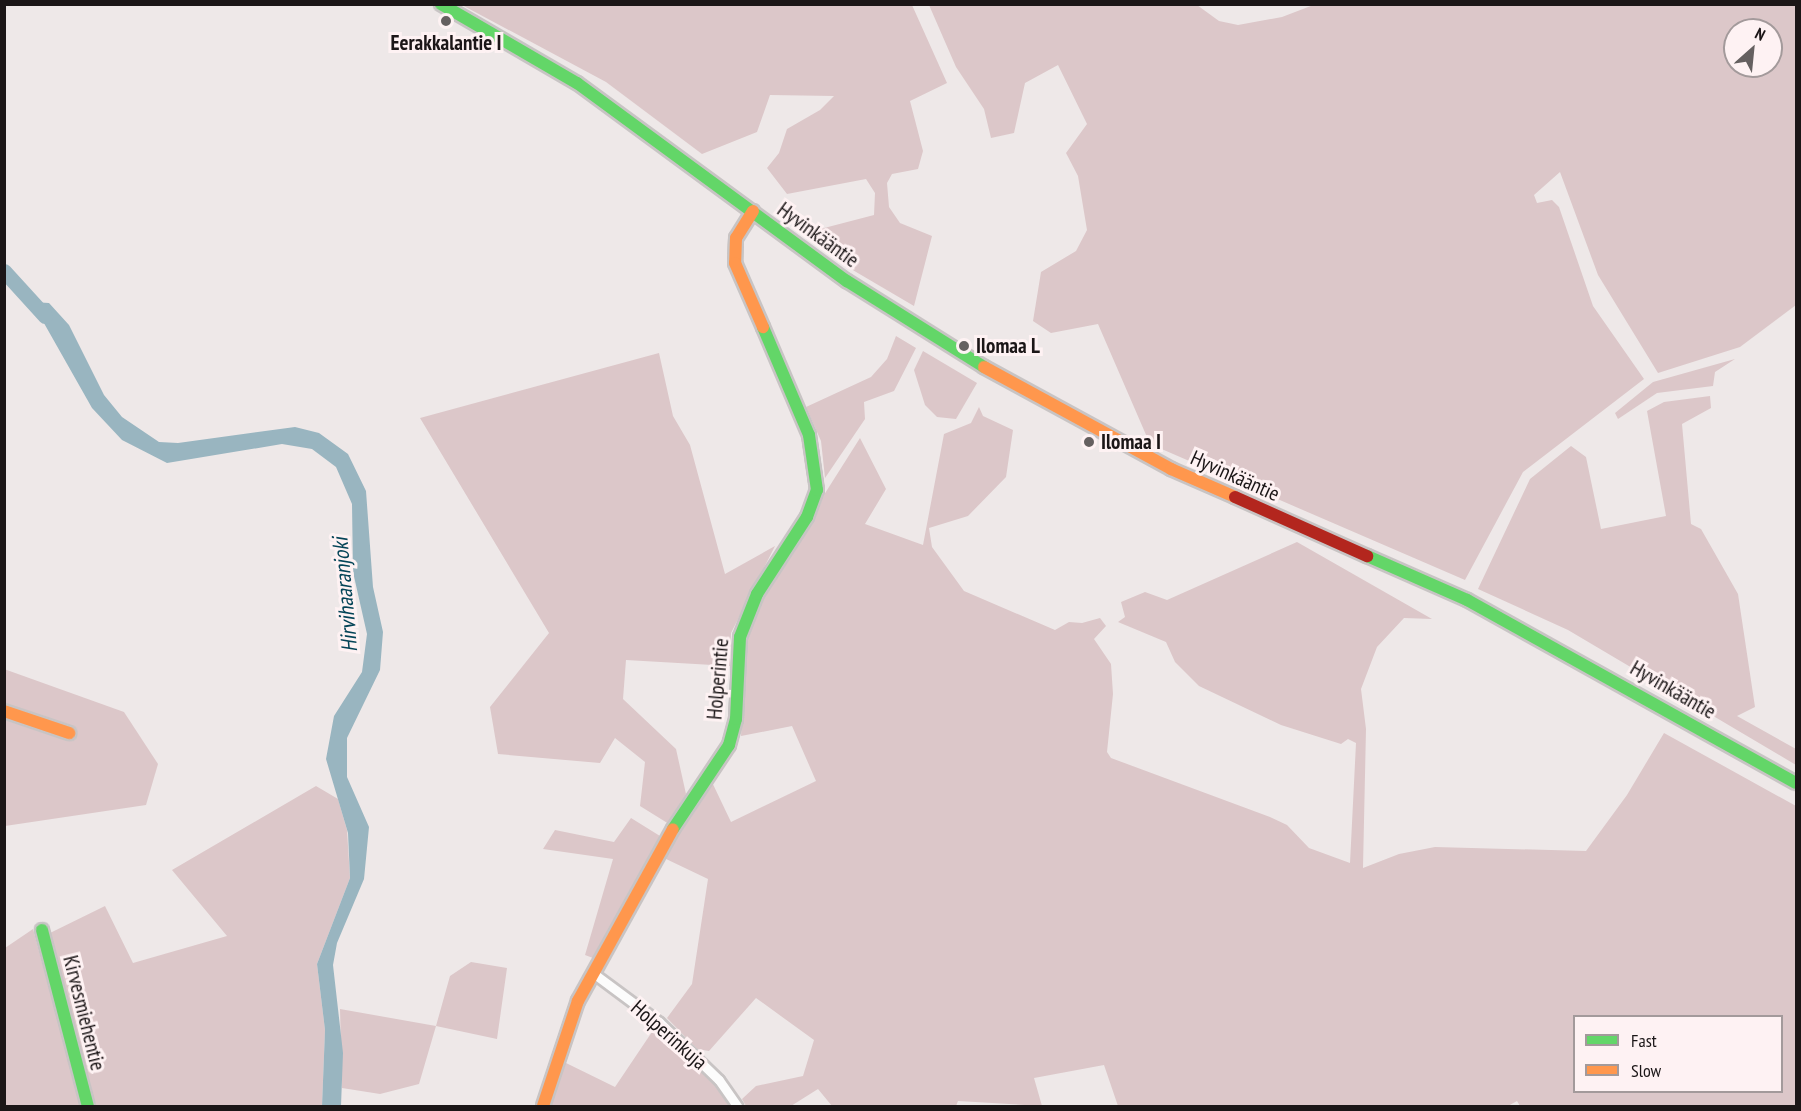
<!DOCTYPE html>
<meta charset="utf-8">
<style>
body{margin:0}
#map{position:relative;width:1801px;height:1111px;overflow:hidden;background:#eee8e8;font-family:"PT Sans Narrow",sans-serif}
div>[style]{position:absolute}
.green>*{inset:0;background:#dcc7c9}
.water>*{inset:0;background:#99b5c0}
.river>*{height:15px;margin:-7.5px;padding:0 7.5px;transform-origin:7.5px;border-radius:7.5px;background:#99b5c0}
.roads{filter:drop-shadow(2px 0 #c8c4c4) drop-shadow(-2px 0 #c8c4c4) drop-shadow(0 2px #c8c4c4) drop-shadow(0 -2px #c8c4c4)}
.street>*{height:9px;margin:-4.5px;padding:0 4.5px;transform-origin:4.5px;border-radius:4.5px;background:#fcfcfc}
.fast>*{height:12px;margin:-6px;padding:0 6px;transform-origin:6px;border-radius:6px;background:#63d668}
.slow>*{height:12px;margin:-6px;padding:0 6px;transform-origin:6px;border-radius:6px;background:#ff974d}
.jam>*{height:12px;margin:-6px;padding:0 6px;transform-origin:6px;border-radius:6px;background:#b3261e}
.dots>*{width:16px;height:16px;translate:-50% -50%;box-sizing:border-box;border:3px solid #fef2f3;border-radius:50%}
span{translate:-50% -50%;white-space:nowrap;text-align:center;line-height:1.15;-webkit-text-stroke:6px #fef2f3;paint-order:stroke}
.poi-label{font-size:21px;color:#1b1617;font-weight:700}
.left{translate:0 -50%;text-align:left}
.street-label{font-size:21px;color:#1b1617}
.water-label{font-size:22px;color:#044457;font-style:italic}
.frame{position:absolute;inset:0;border:6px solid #1b1617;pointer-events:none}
.legend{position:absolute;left:1573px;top:1015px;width:210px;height:78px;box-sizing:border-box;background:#fef2f3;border:2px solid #a39a9b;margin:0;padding:8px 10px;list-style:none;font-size:18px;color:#1b1617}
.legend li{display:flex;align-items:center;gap:12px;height:30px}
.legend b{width:30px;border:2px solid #a39a9b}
.north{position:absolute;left:1723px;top:18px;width:60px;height:60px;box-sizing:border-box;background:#fef2f3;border:2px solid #a39a9b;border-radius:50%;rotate:27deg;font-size:16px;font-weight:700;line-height:24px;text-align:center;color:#1b1617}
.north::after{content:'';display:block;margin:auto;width:21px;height:27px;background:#656060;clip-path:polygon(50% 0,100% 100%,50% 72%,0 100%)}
</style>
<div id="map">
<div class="green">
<div style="clip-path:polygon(evenodd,1316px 4px,1796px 5px,1796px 305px,1740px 347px,1658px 373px,1598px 275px,1560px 172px,1534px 195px,1537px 203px,1552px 200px,1559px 207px,1593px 306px,1644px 379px,1523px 472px,1465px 580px,1150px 444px,1098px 324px,1051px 333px,1033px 321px,1041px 272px,1076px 251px,1087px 230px,1078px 176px,1066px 153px,1087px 124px,1058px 65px,1025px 83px,1014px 133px,991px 138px,984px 109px,956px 67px,929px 5px,1197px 5px,1219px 21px,1238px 25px,1282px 17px,1316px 4px,1735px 30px,1771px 30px,1771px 66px,1735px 66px,1735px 30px)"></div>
<div style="clip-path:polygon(462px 5px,912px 5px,947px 83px,910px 101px,923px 151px,918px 169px,892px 174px,887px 183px,889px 207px,900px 223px,932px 236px,914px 306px,851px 269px,805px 233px,874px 215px,875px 193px,866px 179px,787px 194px,767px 168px,779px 153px,787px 129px,820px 110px,834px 96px,770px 95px,757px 132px,702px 154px,606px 82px)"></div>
<div style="clip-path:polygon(896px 336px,916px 348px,894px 391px,864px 402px,865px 419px,825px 478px,821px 441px,806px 407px,871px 377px,887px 359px)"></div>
<div style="clip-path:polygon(923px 351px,977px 383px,956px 419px,937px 417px,925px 405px,914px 370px)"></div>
<div style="clip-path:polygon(659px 353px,673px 416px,690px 445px,725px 574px,775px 546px,731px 633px,730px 666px,626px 660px,623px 699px,676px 749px,686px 794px,669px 824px,640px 806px,645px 762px,615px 738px,600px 763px,498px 754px,490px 707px,549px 633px,420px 418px)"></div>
<div style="clip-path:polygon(1735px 359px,1715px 372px,1713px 386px,1657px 393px,1618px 419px,1615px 413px,1653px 382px)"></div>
<div style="clip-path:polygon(1710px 396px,1711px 408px,1682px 424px,1691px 524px,1701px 529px,1738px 594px,1755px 707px,1737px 716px,1796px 749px,1796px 765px,1568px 630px,1478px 589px,1530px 479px,1571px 446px,1586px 457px,1601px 529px,1666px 516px,1647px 411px,1664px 402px)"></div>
<div style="clip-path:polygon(evenodd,979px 407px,983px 416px,1013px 430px,1006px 477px,968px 516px,929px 528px,932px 547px,964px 591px,1055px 630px,1069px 622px,1082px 623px,1100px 618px,1106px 626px,1094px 639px,1111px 664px,1113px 694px,1107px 752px,1111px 758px,1270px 817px,1287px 825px,1309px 848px,1350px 863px,1356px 743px,1348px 739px,1341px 744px,1281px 725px,1199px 686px,1175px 662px,1166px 642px,1118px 622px,1125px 617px,1121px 602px,1145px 592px,1167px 600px,1297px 542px,1432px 619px,1404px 618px,1377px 647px,1361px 689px,1366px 729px,1363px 868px,1399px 854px,1435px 847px,1586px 851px,1627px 795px,1664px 733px,1796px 806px,1796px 1106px,1520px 1106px,1517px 1101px,1508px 1106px,1118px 1106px,1104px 1065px,1034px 1078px,1042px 1106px,958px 1101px,956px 1106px,832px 1106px,818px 1089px,791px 1106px,746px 1106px,742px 1099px,756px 1086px,803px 1076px,814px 1040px,756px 998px,709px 1051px,697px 1049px,667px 1018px,692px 984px,708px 879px,664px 858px,710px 778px,731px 822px,816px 781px,792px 726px,741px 736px,745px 637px,760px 596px,860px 438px,886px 489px,865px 524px,923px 545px,944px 434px,971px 423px,979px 407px,1574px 1016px,1782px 1016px,1782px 1092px,1574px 1092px,1574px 1016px)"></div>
<div style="clip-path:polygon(4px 669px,124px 712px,158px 764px,146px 805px,5px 826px)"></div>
<div style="clip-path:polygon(316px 786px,338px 799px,347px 830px,350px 878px,317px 964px,325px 1030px,322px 1106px,94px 1106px,50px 933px,105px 906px,133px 963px,227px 936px,172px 870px)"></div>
<div style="clip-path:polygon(631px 818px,660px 836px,593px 958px,585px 955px,613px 859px,543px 849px,555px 830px,614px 842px)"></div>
<div style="clip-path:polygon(33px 929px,81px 1106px,5px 1106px,5px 948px)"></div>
<div style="clip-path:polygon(471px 962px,507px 968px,497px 1039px,436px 1026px,419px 1084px,380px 1094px,342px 1088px,340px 1009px,436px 1026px,450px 976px)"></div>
<div style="clip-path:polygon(656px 1026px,716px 1086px,729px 1106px,550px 1106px,564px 1062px,615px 1087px)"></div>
</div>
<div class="water">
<div style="clip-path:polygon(32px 302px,49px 303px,69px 325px,104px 395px,122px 417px,159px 442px,178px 443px,295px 427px,319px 433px,348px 454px,366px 491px,373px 587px,383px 632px,380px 670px,347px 738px,347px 777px,369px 827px,364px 879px,337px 943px,333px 965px,343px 1053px,341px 1106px,322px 1106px,325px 1030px,317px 964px,350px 878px,348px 833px,326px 759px,334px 716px,362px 672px,367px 634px,353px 572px,352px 504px,336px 467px,312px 449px,282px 444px,167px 463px,122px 440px,92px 408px)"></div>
</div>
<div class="river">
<div style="left:4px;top:271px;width:61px;rotate:47.7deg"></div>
</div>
<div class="roads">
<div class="street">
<div style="left:593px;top:973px;width:82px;rotate:36.6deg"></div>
<div style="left:659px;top:1022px;width:83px;rotate:44deg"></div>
<div style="left:719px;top:1080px;width:32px;rotate:55deg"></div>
</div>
<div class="fast">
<div style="left:441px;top:4px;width:157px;rotate:30.2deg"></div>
<div style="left:577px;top:83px;width:335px;rotate:36.3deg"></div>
<div style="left:847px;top:281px;width:162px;rotate:32.1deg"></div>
<div style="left:1367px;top:556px;width:109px;rotate:23.7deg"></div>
<div style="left:1467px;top:600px;width:376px;rotate:29.1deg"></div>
<div style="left:673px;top:829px;width:101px;rotate:-56.3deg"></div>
<div style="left:729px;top:745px;width:27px;rotate:-75deg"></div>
<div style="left:736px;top:719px;width:82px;rotate:-87.2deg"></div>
<div style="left:740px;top:637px;width:46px;rotate:-68.4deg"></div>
<div style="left:757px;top:594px;width:92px;rotate:-57deg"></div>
<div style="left:807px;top:517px;width:29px;rotate:-70deg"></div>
<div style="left:817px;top:490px;width:56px;rotate:-98.3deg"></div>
<div style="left:809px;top:435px;width:117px;rotate:-113.1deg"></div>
<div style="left:42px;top:930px;width:182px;rotate:75.4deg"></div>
</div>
<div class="slow">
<div style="left:753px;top:211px;width:32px;rotate:122deg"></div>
<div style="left:736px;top:238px;width:25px;rotate:92deg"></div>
<div style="left:735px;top:263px;width:70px;rotate:66.4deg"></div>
<div style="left:984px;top:367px;width:213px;rotate:28.6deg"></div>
<div style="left:1171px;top:469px;width:70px;rotate:23.6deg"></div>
<div style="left:4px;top:711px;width:69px;rotate:18.7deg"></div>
<div style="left:543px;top:1106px;width:111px;rotate:-71.6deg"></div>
<div style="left:578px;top:1001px;width:196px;rotate:-61.1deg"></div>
</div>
<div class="jam">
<div style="left:1235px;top:497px;width:145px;rotate:24.1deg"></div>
</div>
</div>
<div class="dots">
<div style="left:446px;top:21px;background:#656060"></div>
<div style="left:964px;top:346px;background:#656060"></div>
<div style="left:1089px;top:442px;background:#656060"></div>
</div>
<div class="poi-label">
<span style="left:446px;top:43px">Eerakkalantie I</span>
<span class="left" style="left:976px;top:346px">Ilomaa L</span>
<span class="left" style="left:1101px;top:442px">Ilomaa I</span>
</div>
<div class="street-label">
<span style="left:818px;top:235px;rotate:36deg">Hyvinkääntie</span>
<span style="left:1235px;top:476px;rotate:24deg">Hyvinkääntie</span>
<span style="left:718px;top:679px;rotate:-85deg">Holperintie</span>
<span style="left:1673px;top:690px;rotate:30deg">Hyvinkääntie</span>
<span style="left:84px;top:1013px;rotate:76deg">Kirvesmiehentie</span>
<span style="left:669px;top:1035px;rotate:41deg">Holperinkuja</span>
</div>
<div class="water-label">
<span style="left:345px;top:595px;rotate:-95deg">Hirvihaaranjoki</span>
</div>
<div class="frame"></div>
<ul class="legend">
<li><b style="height:8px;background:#63d668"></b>Fast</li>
<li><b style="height:8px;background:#ff974d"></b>Slow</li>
</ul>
<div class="north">N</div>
</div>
